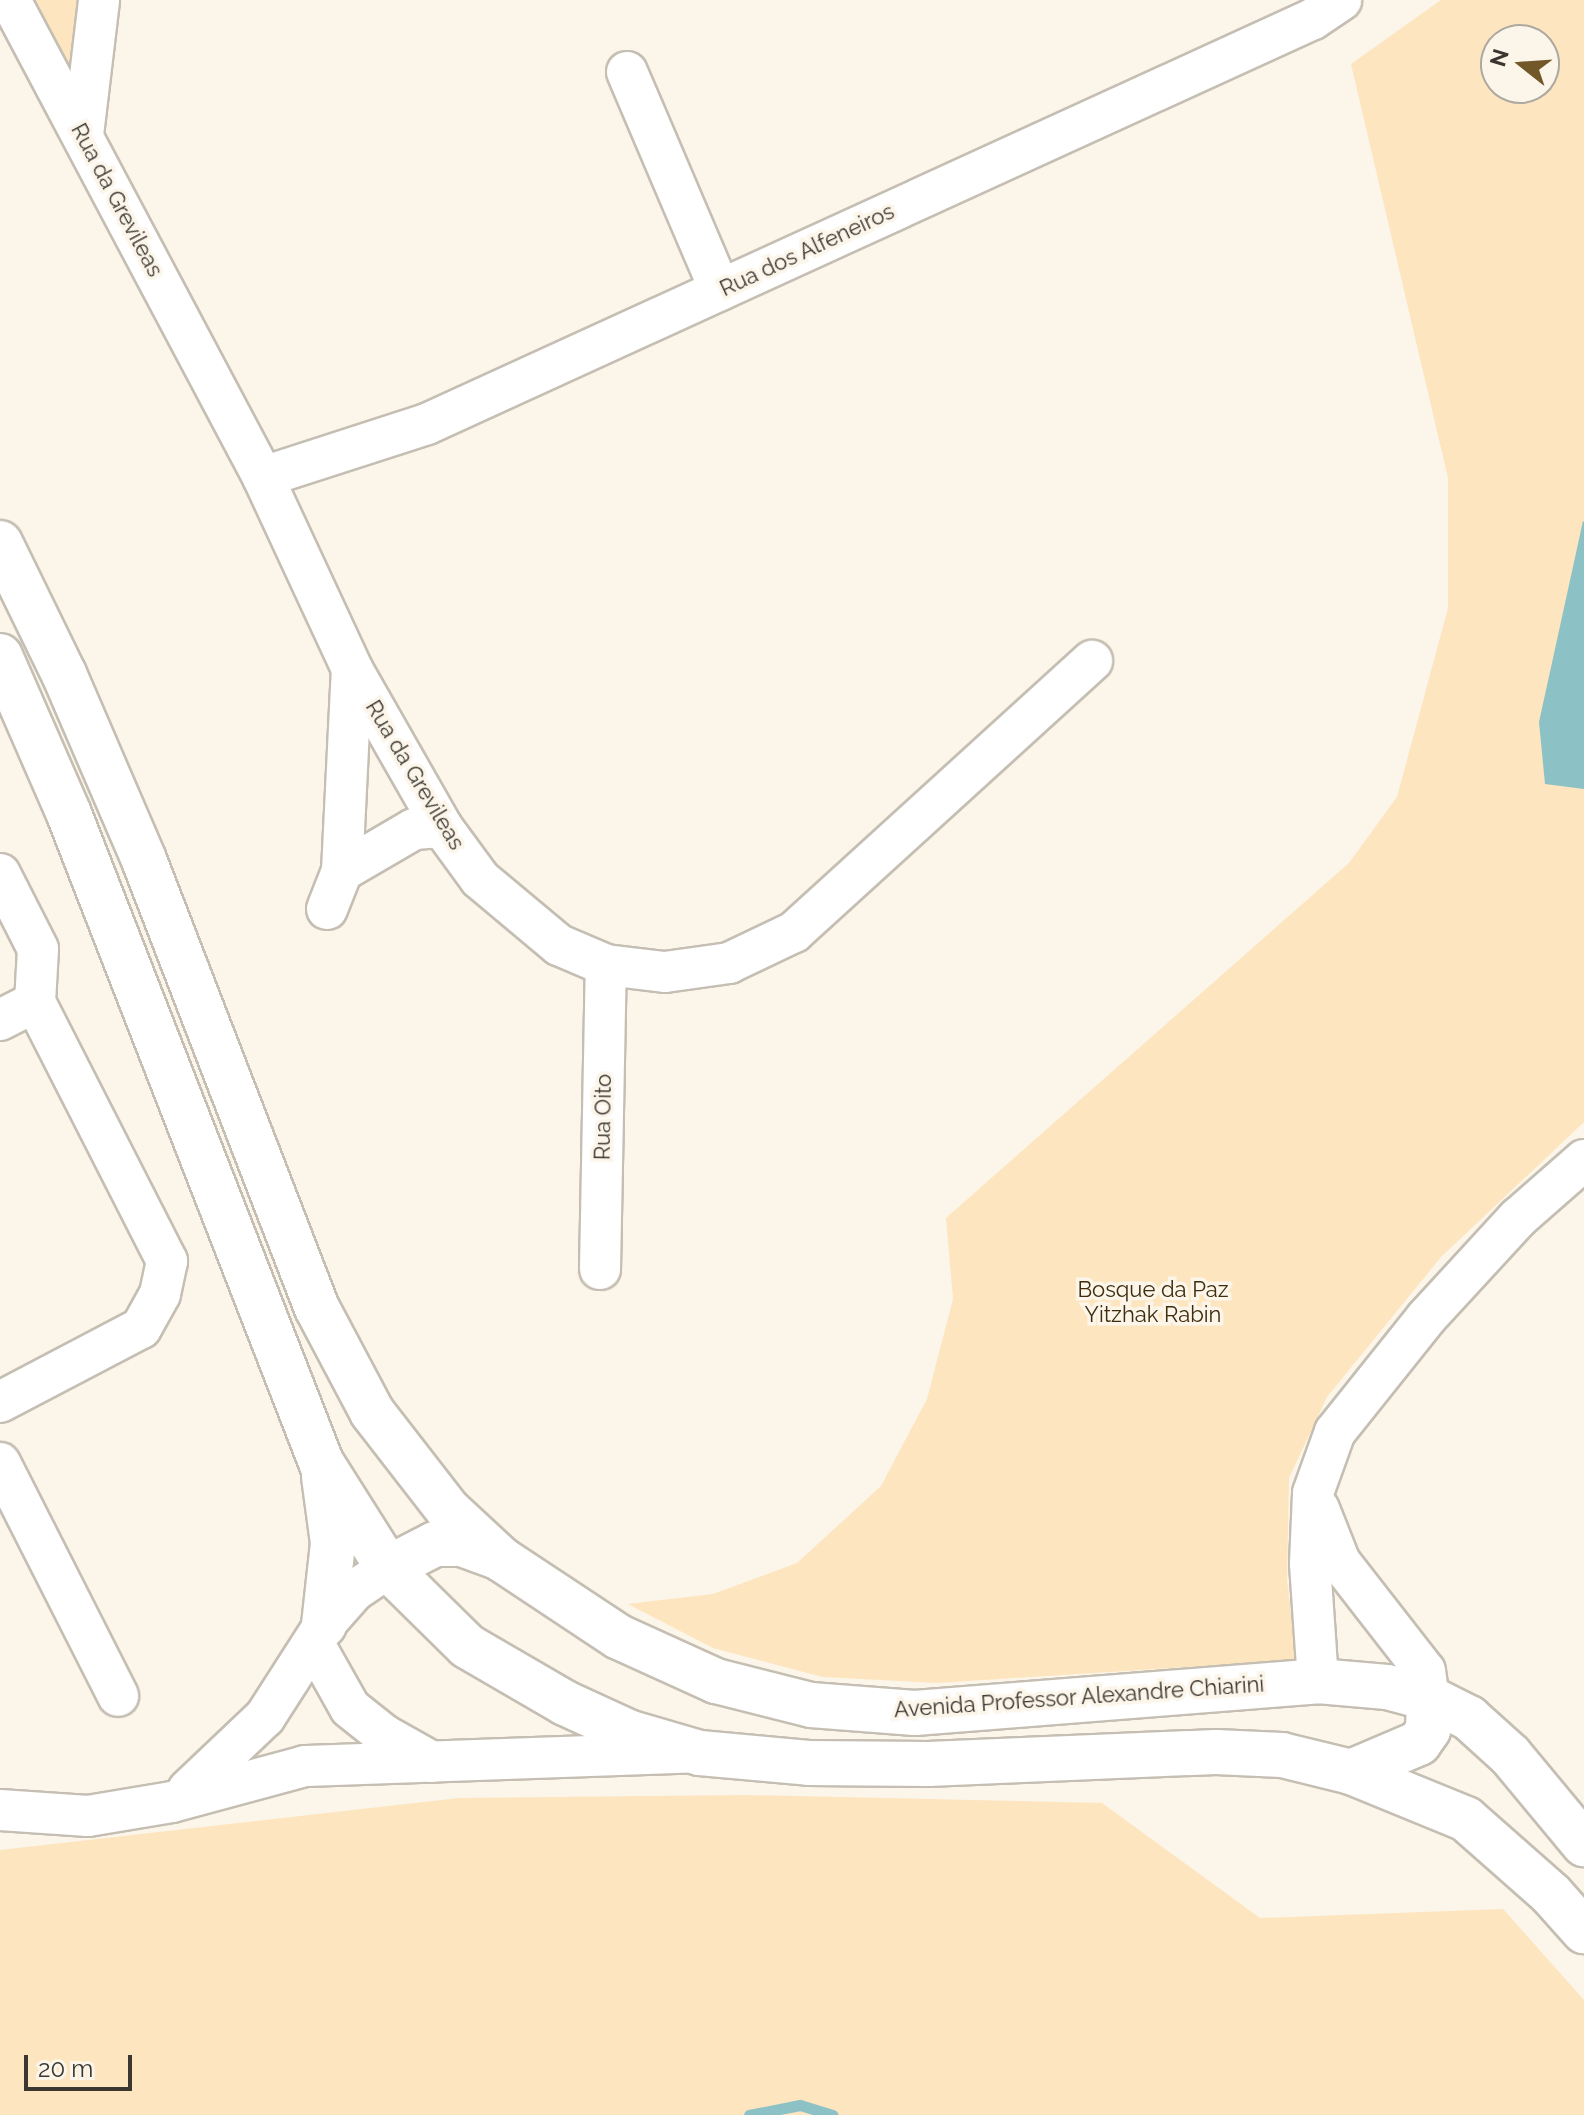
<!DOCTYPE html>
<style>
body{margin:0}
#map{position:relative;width:1584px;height:2115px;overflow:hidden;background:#fcf5e9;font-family:Raleway,sans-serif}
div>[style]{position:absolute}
.green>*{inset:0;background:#fde5bf}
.water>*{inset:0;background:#8cc2c6}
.stream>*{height:11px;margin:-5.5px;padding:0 5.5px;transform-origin:5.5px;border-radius:5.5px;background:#8cc2c6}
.roads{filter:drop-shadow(2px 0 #c5beb3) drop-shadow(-2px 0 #c5beb3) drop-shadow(0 2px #c5beb3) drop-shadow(0 -2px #c5beb3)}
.street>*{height:40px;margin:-20px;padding:0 20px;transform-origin:20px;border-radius:20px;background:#fff}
.secondary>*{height:44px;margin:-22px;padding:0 22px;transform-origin:22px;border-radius:22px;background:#fff}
span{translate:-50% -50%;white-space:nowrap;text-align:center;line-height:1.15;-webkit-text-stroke:7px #fcf5e9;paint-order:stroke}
.street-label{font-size:22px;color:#3a3732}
.park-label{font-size:22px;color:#3e2c0d}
.north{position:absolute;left:1480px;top:24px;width:80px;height:80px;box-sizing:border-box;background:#fcf5e9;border:2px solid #aea9a0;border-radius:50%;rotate:287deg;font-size:22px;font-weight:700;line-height:32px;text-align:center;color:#3a3732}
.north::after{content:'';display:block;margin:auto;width:28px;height:36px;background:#725729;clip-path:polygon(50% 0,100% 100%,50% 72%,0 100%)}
.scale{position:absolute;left:24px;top:2055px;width:108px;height:36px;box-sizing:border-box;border:4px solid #3a3732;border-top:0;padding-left:10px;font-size:24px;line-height:28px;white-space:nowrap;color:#3a3732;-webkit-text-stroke:6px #fcf5e9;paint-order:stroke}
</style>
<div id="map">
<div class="green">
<div style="clip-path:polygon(25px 0,86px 0,75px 95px)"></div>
<div style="clip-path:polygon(evenodd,1441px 0,1584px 0,1584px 1122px,1441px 1257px,1327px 1397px,1289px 1478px,1287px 1580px,1297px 1660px,937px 1683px,823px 1677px,713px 1648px,628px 1604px,713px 1594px,797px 1563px,881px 1486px,927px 1399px,953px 1299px,946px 1218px,1349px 863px,1397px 797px,1448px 608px,1448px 478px,1351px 64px,1441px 0,1496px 40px,1544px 40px,1544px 88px,1496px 88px,1496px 40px)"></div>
<div style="clip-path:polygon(747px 1795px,1102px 1803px,1260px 1918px,1503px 1909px,1584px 2000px,1584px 2115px,0 2115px,0 1850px,459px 1798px)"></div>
</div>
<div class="water">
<div style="clip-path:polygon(1583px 521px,1584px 522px,1584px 789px,1545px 784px,1539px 722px)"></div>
</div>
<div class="stream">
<div style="left:749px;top:2115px;width:52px;rotate:-11.1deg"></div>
<div style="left:800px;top:2105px;width:34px;rotate:17deg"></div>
</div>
<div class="roads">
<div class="street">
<div style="left:10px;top:0;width:540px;rotate:62.06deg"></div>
<div style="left:263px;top:477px;width:212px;rotate:65.1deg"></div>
<div style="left:352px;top:669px;width:182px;rotate:60.3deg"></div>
<div style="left:442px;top:827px;width:64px;rotate:53.8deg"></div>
<div style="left:480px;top:879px;width:103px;rotate:39.9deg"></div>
<div style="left:559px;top:945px;width:51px;rotate:23.1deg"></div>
<div style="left:606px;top:965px;width:59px;rotate:6.8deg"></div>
<div style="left:665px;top:972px;width:65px;rotate:-8deg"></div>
<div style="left:729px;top:963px;width:72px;rotate:-25.5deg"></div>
<div style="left:794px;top:932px;width:403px;rotate:-42.3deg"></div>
<div style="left:627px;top:72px;width:237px;rotate:66.9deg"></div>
<div style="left:83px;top:135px;width:136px;rotate:-83.2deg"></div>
<div style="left:263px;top:477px;width:172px;rotate:-17.9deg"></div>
<div style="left:427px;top:424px;width:974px;rotate:-24.57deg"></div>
<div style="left:1313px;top:19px;width:34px;rotate:-34deg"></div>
<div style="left:342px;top:871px;width:83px;rotate:-30.3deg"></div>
<div style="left:414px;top:829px;width:28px;rotate:-4deg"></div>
<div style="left:0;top:874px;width:84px;rotate:63.1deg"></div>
<div style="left:38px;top:949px;width:53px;rotate:93.2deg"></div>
<div style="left:35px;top:1002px;width:291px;rotate:63deg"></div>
<div style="left:167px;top:1261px;width:34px;rotate:102deg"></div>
<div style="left:160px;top:1294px;width:39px;rotate:119deg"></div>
<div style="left:141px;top:1328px;width:159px;rotate:152.3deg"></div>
<div style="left:327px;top:909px;width:41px;rotate:-68.5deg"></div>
<div style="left:342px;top:871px;width:202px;rotate:-87.2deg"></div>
<div style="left:0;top:1020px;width:39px;rotate:-27deg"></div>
<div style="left:600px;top:1269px;width:304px;rotate:-88.9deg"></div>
<div style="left:0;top:1463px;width:261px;rotate:63.1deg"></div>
<div style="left:1319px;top:1509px;width:57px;rotate:68.4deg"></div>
<div style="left:1340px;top:1562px;width:138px;rotate:52.1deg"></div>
<div style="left:1425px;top:1671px;width:27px;rotate:82deg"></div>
<div style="left:314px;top:1644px;width:73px;rotate:60.6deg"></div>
<div style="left:350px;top:1708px;width:43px;rotate:38.5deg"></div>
<div style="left:384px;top:1735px;width:55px;rotate:29.4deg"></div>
<div style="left:1318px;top:1681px;width:118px;rotate:-93.9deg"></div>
<div style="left:1310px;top:1563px;width:70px;rotate:-87.5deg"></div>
<div style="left:1313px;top:1493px;width:65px;rotate:-70.2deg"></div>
<div style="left:1335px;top:1432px;width:146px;rotate:-51.4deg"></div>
<div style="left:1426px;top:1318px;width:136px;rotate:-47.4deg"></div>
<div style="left:1518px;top:1218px;width:88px;rotate:-41.3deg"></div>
<div style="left:188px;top:1790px;width:106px;rotate:-43.5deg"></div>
<div style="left:265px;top:1717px;width:109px;rotate:-57.3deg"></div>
<div style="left:324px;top:1625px;width:45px;rotate:-48.6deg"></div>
<div style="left:354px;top:1591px;width:41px;rotate:-34.1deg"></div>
<div style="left:0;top:1810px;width:88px;rotate:3.9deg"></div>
<div style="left:88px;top:1816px;width:85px;rotate:-9.5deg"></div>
<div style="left:172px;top:1802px;width:138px;rotate:-15.1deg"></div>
<div style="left:305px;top:1766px;width:379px;rotate:-2deg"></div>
</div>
<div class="secondary">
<div style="left:0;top:543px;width:146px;rotate:64deg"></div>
<div style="left:64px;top:674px;width:202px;rotate:66.7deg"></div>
<div style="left:144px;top:860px;width:480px;rotate:68.9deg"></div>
<div style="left:317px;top:1308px;width:118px;rotate:62.1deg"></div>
<div style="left:372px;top:1412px;width:124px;rotate:52.2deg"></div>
<div style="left:448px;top:1510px;width:72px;rotate:42.8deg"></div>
<div style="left:501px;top:1559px;width:141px;rotate:33.5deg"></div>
<div style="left:619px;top:1637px;width:107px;rotate:24.4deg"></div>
<div style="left:716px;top:1681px;width:98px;rotate:14.2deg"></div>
<div style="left:811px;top:1705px;width:104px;rotate:4.4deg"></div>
<div style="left:915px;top:1713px;width:404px;rotate:-4.5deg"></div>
<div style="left:1318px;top:1681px;width:69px;rotate:5deg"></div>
<div style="left:1387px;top:1687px;width:43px;rotate:14.7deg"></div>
<div style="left:1429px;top:1698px;width:45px;rotate:26.6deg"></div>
<div style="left:1469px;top:1718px;width:55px;rotate:42.1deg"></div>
<div style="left:1510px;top:1755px;width:116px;rotate:50.3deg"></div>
<div style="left:0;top:656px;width:172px;rotate:66.4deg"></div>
<div style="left:69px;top:814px;width:695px;rotate:68.75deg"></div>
<div style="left:321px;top:1462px;width:125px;rotate:57.7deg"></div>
<div style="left:388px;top:1568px;width:111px;rotate:44.6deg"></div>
<div style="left:467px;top:1646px;width:113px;rotate:30.2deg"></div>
<div style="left:565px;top:1703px;width:69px;rotate:24.7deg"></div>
<div style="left:628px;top:1732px;width:75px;rotate:16.3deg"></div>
<div style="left:700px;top:1753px;width:109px;rotate:5.2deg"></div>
<div style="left:809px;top:1763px;width:119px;rotate:0.5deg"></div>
<div style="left:928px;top:1764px;width:288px;rotate:-2.4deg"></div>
<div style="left:1216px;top:1752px;width:66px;rotate:2.6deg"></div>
<div style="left:1282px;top:1755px;width:71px;rotate:13.8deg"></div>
<div style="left:1351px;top:1772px;width:124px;rotate:22.2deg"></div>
<div style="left:1466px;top:1819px;width:113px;rotate:41.4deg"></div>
<div style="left:1551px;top:1894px;width:50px;rotate:48.3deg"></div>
<div style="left:388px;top:1568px;width:53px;rotate:-27.1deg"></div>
<div style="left:435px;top:1544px;width:27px"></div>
<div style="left:462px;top:1544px;width:35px;rotate:20deg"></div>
<div style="left:324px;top:1625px;width:82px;rotate:-83.7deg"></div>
<div style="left:333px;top:1543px;width:68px;rotate:-97.7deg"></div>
<div style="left:1351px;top:1772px;width:74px;rotate:-23.1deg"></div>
<div style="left:1419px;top:1743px;width:16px;rotate:-55deg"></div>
<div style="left:1428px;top:1730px;width:32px;rotate:-88deg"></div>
</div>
</div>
<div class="street-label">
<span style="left:117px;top:200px;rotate:62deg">Rua da Grevileas</span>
<span style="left:807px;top:250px;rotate:-25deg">Rua dos Alfeneiros</span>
<span style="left:415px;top:775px;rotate:59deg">Rua da Grevileas</span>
<span style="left:603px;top:1117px;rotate:-89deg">Rua Oito</span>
<span style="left:1079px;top:1697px;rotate:-4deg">Avenida Professor Alexandre Chiarini</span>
</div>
<div class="park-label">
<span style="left:1153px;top:1302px">Bosque da Paz<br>Yitzhak Rabin</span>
</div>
<div class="north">N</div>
<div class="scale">20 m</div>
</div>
